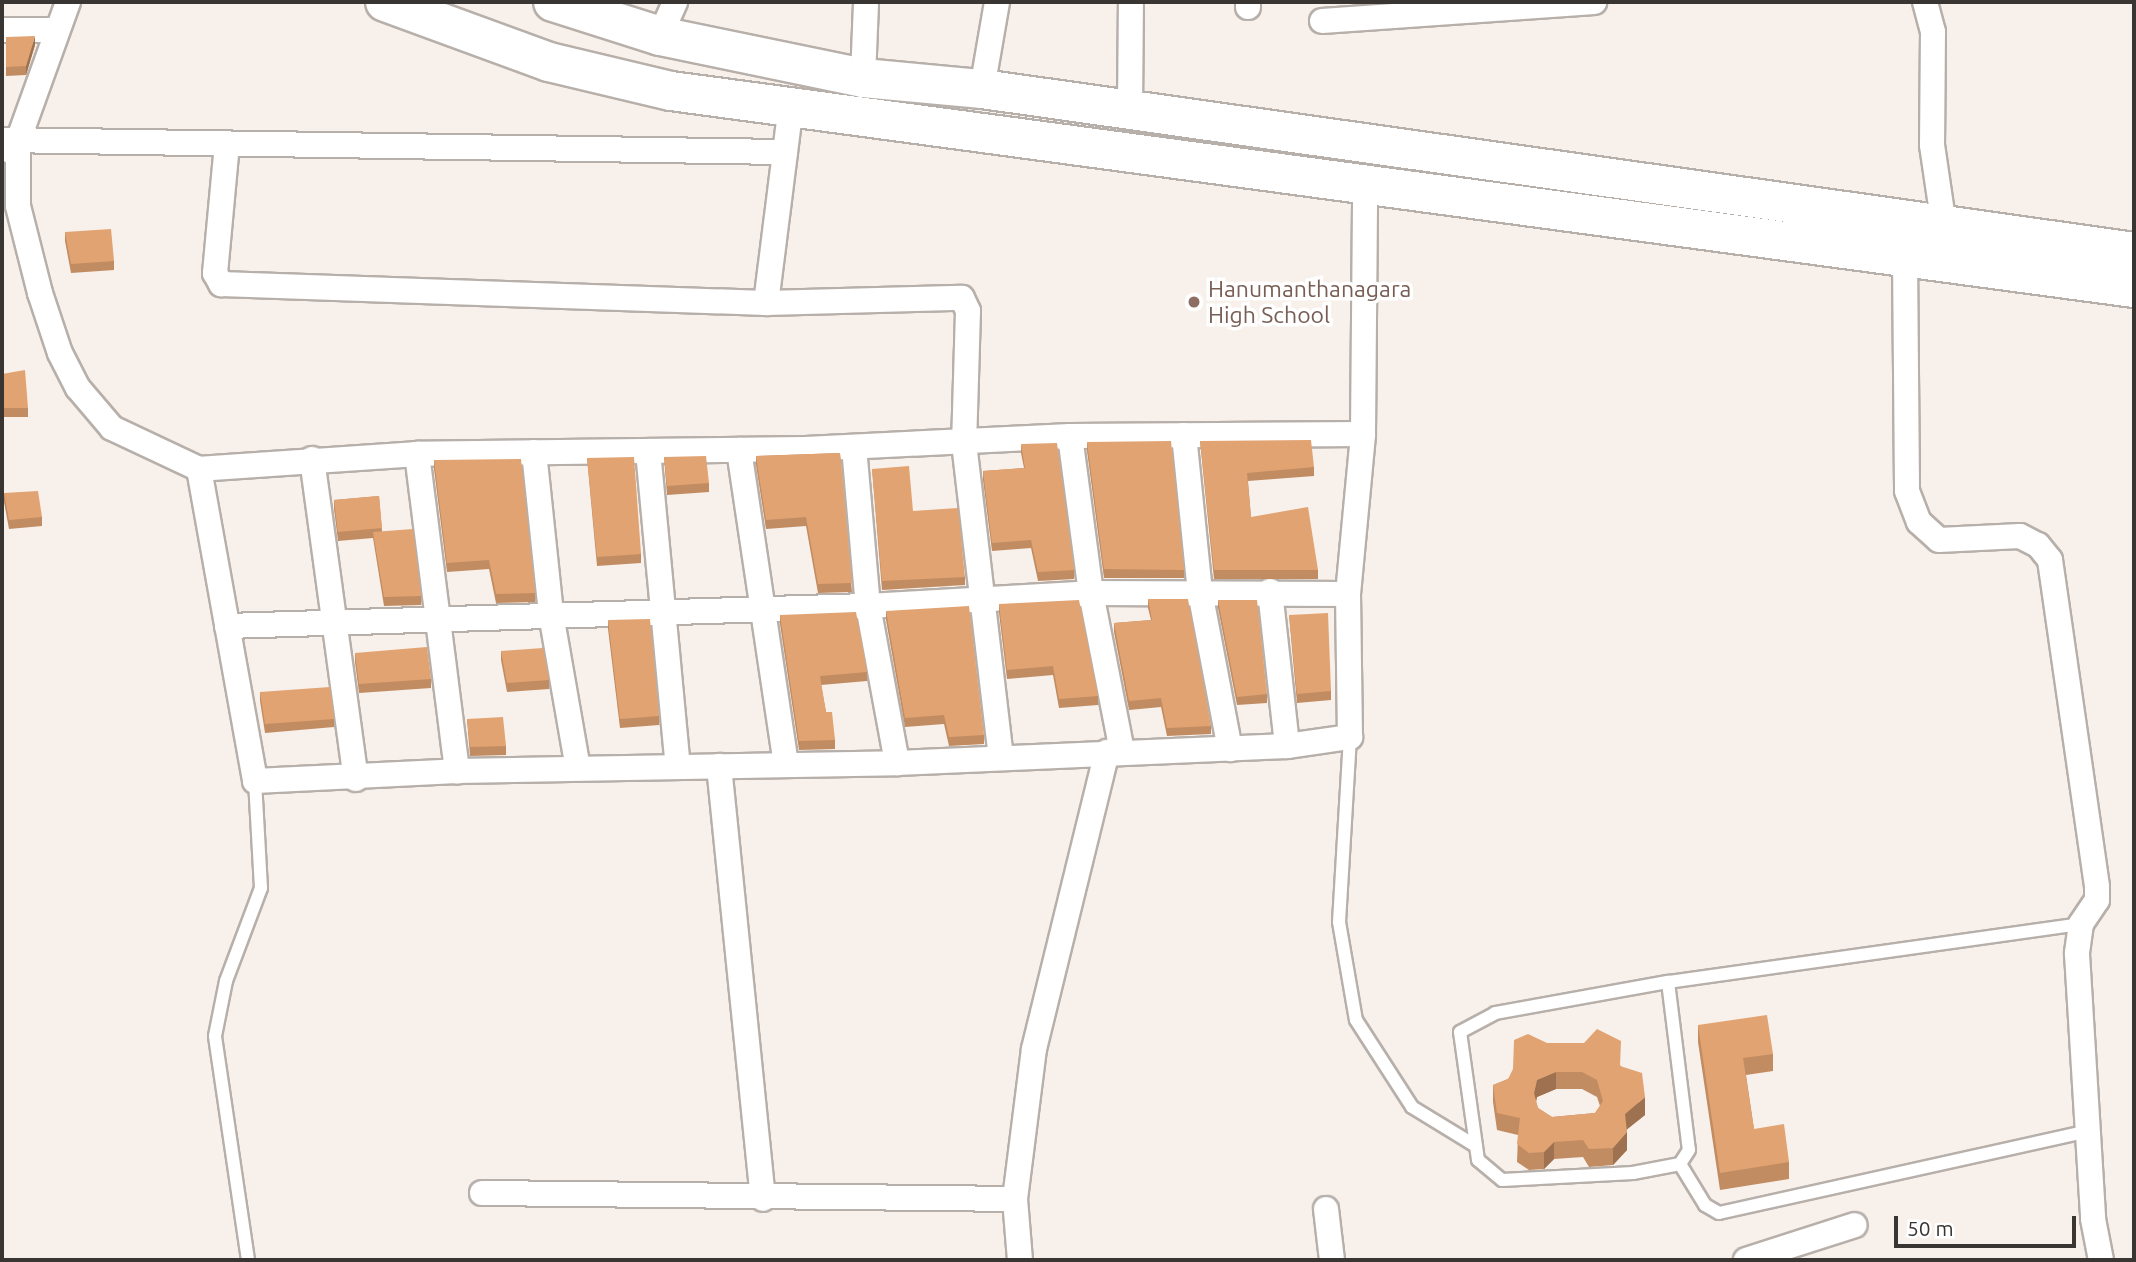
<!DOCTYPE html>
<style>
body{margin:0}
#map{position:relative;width:2136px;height:1262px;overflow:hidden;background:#f8f0ea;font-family:Ubuntu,sans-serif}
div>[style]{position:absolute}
.roads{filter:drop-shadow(2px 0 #b7afaa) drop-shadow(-2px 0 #b7afaa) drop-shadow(0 2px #b7afaa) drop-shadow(0 -2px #b7afaa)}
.lane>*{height:12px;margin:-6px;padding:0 6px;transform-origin:6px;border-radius:6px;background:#fff}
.street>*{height:24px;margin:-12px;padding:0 12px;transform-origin:12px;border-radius:12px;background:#fff}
.highway>*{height:38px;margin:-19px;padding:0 19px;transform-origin:19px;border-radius:19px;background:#fff}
.wall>*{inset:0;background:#c28c62}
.shaded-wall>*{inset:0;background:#9e7250}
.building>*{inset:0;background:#e2a372}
.dots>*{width:19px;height:19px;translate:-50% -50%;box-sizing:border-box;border:4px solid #fff;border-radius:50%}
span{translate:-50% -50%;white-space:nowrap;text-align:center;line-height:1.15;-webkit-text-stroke:7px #fff;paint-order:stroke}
.education-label{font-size:23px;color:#785e54}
.left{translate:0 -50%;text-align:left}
.frame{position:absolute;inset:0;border:4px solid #383533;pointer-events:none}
.scale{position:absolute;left:1894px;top:1216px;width:182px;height:32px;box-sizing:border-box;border:4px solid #383533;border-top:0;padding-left:9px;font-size:21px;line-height:24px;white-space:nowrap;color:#383533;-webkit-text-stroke:5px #fff;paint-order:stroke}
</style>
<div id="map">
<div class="roads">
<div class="lane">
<div style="left:1350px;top:737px;width:185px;rotate:93.4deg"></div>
<div style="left:1339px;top:922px;width:99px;rotate:80.2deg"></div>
<div style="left:1356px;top:1020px;width:103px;rotate:57.2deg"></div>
<div style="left:1412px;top:1107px;width:75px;rotate:31.4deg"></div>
<div style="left:1668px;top:982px;width:169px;rotate:82.9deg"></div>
<div style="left:1689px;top:1150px;width:17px;rotate:123deg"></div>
<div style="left:1680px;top:1164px;width:48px;rotate:169.2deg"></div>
<div style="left:1633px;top:1173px;width:131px;rotate:176.9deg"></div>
<div style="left:1502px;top:1180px;width:31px;rotate:-140deg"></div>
<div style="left:1478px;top:1160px;width:129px;rotate:-98deg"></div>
<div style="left:1460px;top:1032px;width:40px;rotate:-28deg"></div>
<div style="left:1495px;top:1013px;width:176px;rotate:-10.2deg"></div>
<div style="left:1668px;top:982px;width:417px;rotate:-8deg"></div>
<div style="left:1680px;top:1164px;width:48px;rotate:58.6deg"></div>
<div style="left:1705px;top:1205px;width:16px;rotate:30deg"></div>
<div style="left:1719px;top:1213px;width:378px;rotate:-12.5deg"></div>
<div style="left:248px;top:1260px;width:226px;rotate:-98.4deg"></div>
<div style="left:215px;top:1036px;width:56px;rotate:-78.7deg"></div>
<div style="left:226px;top:981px;width:99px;rotate:-69.4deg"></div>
<div style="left:261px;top:888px;width:107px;rotate:-93.2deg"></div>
</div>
<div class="street">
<div style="left:1925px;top:2px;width:31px;rotate:75deg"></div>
<div style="left:1933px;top:32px;width:113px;rotate:90.5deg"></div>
<div style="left:1932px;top:145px;width:82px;rotate:81.6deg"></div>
<div style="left:1248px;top:7px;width:5px;rotate:-90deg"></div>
<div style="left:1322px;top:21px;width:273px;rotate:-4deg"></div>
<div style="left:2px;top:30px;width:54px"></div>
<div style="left:660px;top:36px;width:37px;rotate:-66deg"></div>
<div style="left:863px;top:78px;width:76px;rotate:-87.7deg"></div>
<div style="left:982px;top:89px;width:88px;rotate:-80.2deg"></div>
<div style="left:1130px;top:110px;width:108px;rotate:-89.5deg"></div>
<div style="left:2px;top:140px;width:783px;rotate:0.88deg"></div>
<div style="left:18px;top:141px;width:65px;rotate:90deg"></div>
<div style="left:18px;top:206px;width:90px;rotate:75.8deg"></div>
<div style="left:40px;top:293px;width:63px;rotate:71.6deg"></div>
<div style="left:60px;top:353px;width:39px;rotate:63deg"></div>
<div style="left:78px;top:388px;width:52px;rotate:49.6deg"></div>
<div style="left:112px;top:428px;width:96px;rotate:25.2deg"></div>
<div style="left:227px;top:144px;width:130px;rotate:95.3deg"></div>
<div style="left:215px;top:273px;width:13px;rotate:61deg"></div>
<div style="left:221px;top:284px;width:545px;rotate:2deg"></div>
<div style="left:766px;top:303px;width:196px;rotate:-1.5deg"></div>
<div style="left:962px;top:298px;width:14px;rotate:65deg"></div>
<div style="left:968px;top:311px;width:132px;rotate:91.7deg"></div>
<div style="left:964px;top:443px;width:317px;rotate:83.3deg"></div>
<div style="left:10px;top:151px;width:13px;rotate:-51deg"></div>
<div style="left:18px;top:141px;width:148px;rotate:-70.2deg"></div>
<div style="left:1905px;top:257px;width:234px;rotate:89.5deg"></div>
<div style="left:1907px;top:491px;width:33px;rotate:69deg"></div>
<div style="left:1919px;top:522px;width:27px;rotate:42deg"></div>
<div style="left:1939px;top:540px;width:81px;rotate:-2.8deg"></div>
<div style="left:2020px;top:536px;width:20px;rotate:27deg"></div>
<div style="left:2038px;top:545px;width:19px;rotate:51deg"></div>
<div style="left:2050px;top:560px;width:330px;rotate:81.8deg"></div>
<div style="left:2097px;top:887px;width:13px;rotate:90deg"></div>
<div style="left:2097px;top:900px;width:29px;rotate:124deg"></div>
<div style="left:2081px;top:924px;width:30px;rotate:98deg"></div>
<div style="left:2077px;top:954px;width:265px;rotate:86.5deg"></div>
<div style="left:2093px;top:1219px;width:42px;rotate:79deg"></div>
<div style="left:766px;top:303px;width:199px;rotate:-82.8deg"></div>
<div style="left:1363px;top:434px;width:293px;rotate:179.6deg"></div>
<div style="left:1070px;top:436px;width:265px;rotate:177.2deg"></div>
<div style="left:805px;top:449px;width:388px;rotate:179.3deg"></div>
<div style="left:417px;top:454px;width:219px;rotate:176.1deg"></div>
<div style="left:199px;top:469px;width:317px;rotate:79.8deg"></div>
<div style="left:255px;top:781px;width:202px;rotate:-2.8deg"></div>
<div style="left:457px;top:771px;width:440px;rotate:-1deg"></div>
<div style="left:897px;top:763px;width:390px;rotate:-2.5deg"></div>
<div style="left:1287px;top:746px;width:64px;rotate:-8.1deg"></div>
<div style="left:1350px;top:737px;width:143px;rotate:-90.8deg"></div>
<div style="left:1348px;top:594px;width:161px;rotate:-84.6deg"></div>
<div style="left:1363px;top:434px;width:246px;rotate:-89.5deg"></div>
<div style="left:1184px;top:435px;width:158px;rotate:84.2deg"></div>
<div style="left:1200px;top:592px;width:160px;rotate:79.2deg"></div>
<div style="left:1070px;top:436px;width:158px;rotate:82.4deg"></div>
<div style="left:1091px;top:593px;width:161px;rotate:78.9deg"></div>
<div style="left:854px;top:447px;width:160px;rotate:85deg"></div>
<div style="left:868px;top:606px;width:160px;rotate:79.5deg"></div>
<div style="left:739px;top:450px;width:318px;rotate:81.5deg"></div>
<div style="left:648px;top:451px;width:317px;rotate:84.6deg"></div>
<div style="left:534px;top:452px;width:163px;rotate:84deg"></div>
<div style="left:551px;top:614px;width:156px;rotate:80.1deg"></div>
<div style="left:417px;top:454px;width:320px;rotate:82.8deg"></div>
<div style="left:312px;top:459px;width:323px;rotate:82.2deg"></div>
<div style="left:1270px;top:591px;width:156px;rotate:83.7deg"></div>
<div style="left:227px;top:626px;width:641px;rotate:-1.79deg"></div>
<div style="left:868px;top:606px;width:223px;rotate:-3.3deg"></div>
<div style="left:1091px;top:593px;width:257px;rotate:0.2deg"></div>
<div style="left:719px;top:766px;width:435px;rotate:84.2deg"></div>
<div style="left:482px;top:1193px;width:533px;rotate:0.64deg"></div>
<div style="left:1326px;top:1209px;width:51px;rotate:83.3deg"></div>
<div style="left:1020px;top:1260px;width:61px;rotate:-94.7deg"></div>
<div style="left:1015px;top:1199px;width:151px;rotate:-82.8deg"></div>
<div style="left:1034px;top:1049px;width:306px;rotate:-76.2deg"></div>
<div style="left:1746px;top:1260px;width:114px;rotate:-17.8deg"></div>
</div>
<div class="highway">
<div style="left:385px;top:2px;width:175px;rotate:20.1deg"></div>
<div style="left:549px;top:62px;width:125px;rotate:13.4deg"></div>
<div style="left:671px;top:91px;width:1476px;rotate:7.67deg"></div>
<div style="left:553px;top:2px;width:112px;rotate:17.6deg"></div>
<div style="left:660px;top:36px;width:207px;rotate:11.7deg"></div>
<div style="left:863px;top:78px;width:120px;rotate:5.3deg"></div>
<div style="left:982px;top:89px;width:1163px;rotate:8.05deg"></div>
</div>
</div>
<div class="wall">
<div style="clip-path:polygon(6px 37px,35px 45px,26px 75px,6px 76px)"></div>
<div style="clip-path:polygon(65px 232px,114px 261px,114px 270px,71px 273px,65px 241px)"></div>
<div style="clip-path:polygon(2px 374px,28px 408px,28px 417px,2px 417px)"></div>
<div style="clip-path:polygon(1200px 441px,1314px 467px,1314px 476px,1248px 481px,1251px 517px,1318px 570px,1318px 579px,1214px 579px)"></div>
<div style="clip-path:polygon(1087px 442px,1184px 570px,1184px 578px,1104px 578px,1087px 451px)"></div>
<div style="clip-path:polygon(1021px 444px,1074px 570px,1074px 579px,1038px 581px,1031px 548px,992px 551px,983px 480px,983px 471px,1024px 468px,1021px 453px)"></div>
<div style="clip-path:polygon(840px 453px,852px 592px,818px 593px,806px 526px,766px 529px,756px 465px,756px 456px)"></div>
<div style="clip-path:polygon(664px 457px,709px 483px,709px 492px,667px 495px)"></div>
<div style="clip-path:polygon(587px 458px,641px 554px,641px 563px,597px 566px)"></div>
<div style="clip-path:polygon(434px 460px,535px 593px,535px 602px,496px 603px,489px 569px,447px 572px,434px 469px)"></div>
<div style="clip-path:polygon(872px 469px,913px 511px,965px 577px,965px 585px,882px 590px)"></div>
<div style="clip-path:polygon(4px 493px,42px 517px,42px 526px,9px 529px,4px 502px)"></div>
<div style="clip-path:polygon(379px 496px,382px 531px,421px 596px,421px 605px,384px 606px,373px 538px,338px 541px,334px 509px,334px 500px)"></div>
<div style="clip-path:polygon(1148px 599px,1211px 726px,1211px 734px,1167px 736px,1161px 707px,1129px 710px,1114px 632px,1114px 623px,1151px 620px,1148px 608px)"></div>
<div style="clip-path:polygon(1218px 600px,1267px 694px,1267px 703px,1237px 705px,1218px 608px)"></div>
<div style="clip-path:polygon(999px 604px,1098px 696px,1098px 705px,1059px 708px,1053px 675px,1007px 679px,999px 613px)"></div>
<div style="clip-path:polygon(886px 611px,984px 735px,984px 744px,949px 746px,944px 724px,905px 727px,886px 620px)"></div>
<div style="clip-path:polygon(780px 615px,867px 672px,867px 681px,821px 685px,826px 712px,835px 740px,835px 749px,799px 750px,780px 624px)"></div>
<div style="clip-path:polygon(1289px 615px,1331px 691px,1331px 700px,1297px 703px)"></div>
<div style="clip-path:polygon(608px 620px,659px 716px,659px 725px,620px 728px,608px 629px)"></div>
<div style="clip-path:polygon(501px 651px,549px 680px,549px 689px,507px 692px,501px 660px)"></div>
<div style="clip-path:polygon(355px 653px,431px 679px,431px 688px,359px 693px,355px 662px)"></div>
<div style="clip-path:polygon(260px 692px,334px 719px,334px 727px,265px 733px,260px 701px)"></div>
<div style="clip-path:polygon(467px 719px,506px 746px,506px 755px,470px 756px)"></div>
<div style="clip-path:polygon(1698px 1025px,1773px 1054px,1773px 1071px,1746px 1075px,1754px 1129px,1789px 1162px,1789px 1179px,1720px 1190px,1698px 1042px)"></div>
<div style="clip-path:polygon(evenodd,1547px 1043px,1584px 1043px,1621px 1066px,1645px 1115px,1627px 1129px,1627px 1150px,1613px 1165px,1589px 1167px,1583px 1157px,1554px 1159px,1544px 1169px,1529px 1170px,1517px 1162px,1518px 1135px,1497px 1130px,1493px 1102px,1493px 1085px,1508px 1079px,1547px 1043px,1556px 1089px,1582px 1089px,1597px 1097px,1600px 1106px,1595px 1113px,1552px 1117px,1538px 1108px,1536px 1102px,1537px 1097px,1556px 1089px)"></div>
</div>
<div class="shaded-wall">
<div style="clip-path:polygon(35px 36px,35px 45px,26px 75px,26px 66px)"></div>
<div style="clip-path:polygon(1556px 1072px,1556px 1089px,1537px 1097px,1534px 1110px,1534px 1093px,1537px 1080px)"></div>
<div style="clip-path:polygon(1645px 1097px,1645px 1115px,1625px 1131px,1625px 1114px)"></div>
<div style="clip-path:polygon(1627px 1132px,1627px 1150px,1613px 1165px,1613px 1148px)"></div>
<div style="clip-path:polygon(1554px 1142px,1554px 1159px,1544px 1169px,1544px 1152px)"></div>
</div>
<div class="building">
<div style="clip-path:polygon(35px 36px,26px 66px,6px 67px,6px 37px)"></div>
<div style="clip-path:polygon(111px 229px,114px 261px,71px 264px,65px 232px)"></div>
<div style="clip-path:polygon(25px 370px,28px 408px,2px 408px,2px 374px)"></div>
<div style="clip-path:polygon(1311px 440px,1314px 467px,1247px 473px,1251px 517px,1308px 507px,1318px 570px,1214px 570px,1200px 441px)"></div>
<div style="clip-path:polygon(1171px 441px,1184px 570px,1104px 569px,1087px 442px)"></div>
<div style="clip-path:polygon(1057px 443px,1074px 570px,1038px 572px,1031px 540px,992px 543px,983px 471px,1025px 468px,1021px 444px)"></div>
<div style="clip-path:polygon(840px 453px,852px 583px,818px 584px,806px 517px,766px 520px,756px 456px)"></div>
<div style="clip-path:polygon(706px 456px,709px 483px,667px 486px,664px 457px)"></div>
<div style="clip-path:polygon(634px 457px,641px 554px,597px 557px,587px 458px)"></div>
<div style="clip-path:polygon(521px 459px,535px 593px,496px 594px,489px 560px,447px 563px,434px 460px)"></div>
<div style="clip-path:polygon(909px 466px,913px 511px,958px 508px,965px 577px,882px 581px,872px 469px)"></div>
<div style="clip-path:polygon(38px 491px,42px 517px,9px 520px,4px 493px)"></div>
<div style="clip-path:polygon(379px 496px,382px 528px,338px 532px,334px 500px)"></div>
<div style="clip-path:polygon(413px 529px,421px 596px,384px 597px,373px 532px)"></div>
<div style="clip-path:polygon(1148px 599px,1188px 599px,1211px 726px,1167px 728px,1161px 698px,1129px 701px,1114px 623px,1152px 620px)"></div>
<div style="clip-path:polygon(1079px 600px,1098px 696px,1059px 699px,1053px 666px,1007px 670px,999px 604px)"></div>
<div style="clip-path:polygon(1218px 600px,1257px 600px,1267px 694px,1237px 697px)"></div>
<div style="clip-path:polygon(969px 606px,984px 735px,949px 737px,944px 715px,905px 718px,886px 611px)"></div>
<div style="clip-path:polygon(856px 612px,867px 672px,820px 676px,826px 712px,832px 712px,835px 740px,799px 741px,780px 615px)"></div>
<div style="clip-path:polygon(1328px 613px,1331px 691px,1297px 694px,1289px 615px)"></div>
<div style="clip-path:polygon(650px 619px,659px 716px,620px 719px,608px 620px)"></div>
<div style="clip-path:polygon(427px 647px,431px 679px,359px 684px,355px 653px)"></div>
<div style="clip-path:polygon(543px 648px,549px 680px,507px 683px,501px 651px)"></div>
<div style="clip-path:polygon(330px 687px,334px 719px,265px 724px,260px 692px)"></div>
<div style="clip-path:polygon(503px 717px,506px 746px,470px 747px,467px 719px)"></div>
<div style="clip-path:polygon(1767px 1015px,1773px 1054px,1743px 1058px,1754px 1129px,1784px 1124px,1789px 1162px,1720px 1173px,1698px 1025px)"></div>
<div style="clip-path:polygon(evenodd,1597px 1029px,1621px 1041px,1620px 1066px,1642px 1073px,1645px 1097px,1625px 1114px,1627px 1132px,1613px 1148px,1589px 1149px,1583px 1140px,1554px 1142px,1544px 1152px,1529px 1153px,1517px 1144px,1520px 1118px,1497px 1113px,1493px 1085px,1508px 1079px,1513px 1069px,1514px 1040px,1528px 1034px,1547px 1043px,1584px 1043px,1597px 1029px,1556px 1072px,1582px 1072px,1597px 1080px,1603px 1101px,1595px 1113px,1552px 1117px,1538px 1108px,1534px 1093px,1537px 1080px,1556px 1072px)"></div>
</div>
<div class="dots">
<div style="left:1194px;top:302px;background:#8d6e63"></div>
</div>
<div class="education-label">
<span class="left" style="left:1208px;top:302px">Hanumanthanagara<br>High School</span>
</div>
<div class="frame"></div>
<div class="scale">50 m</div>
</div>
